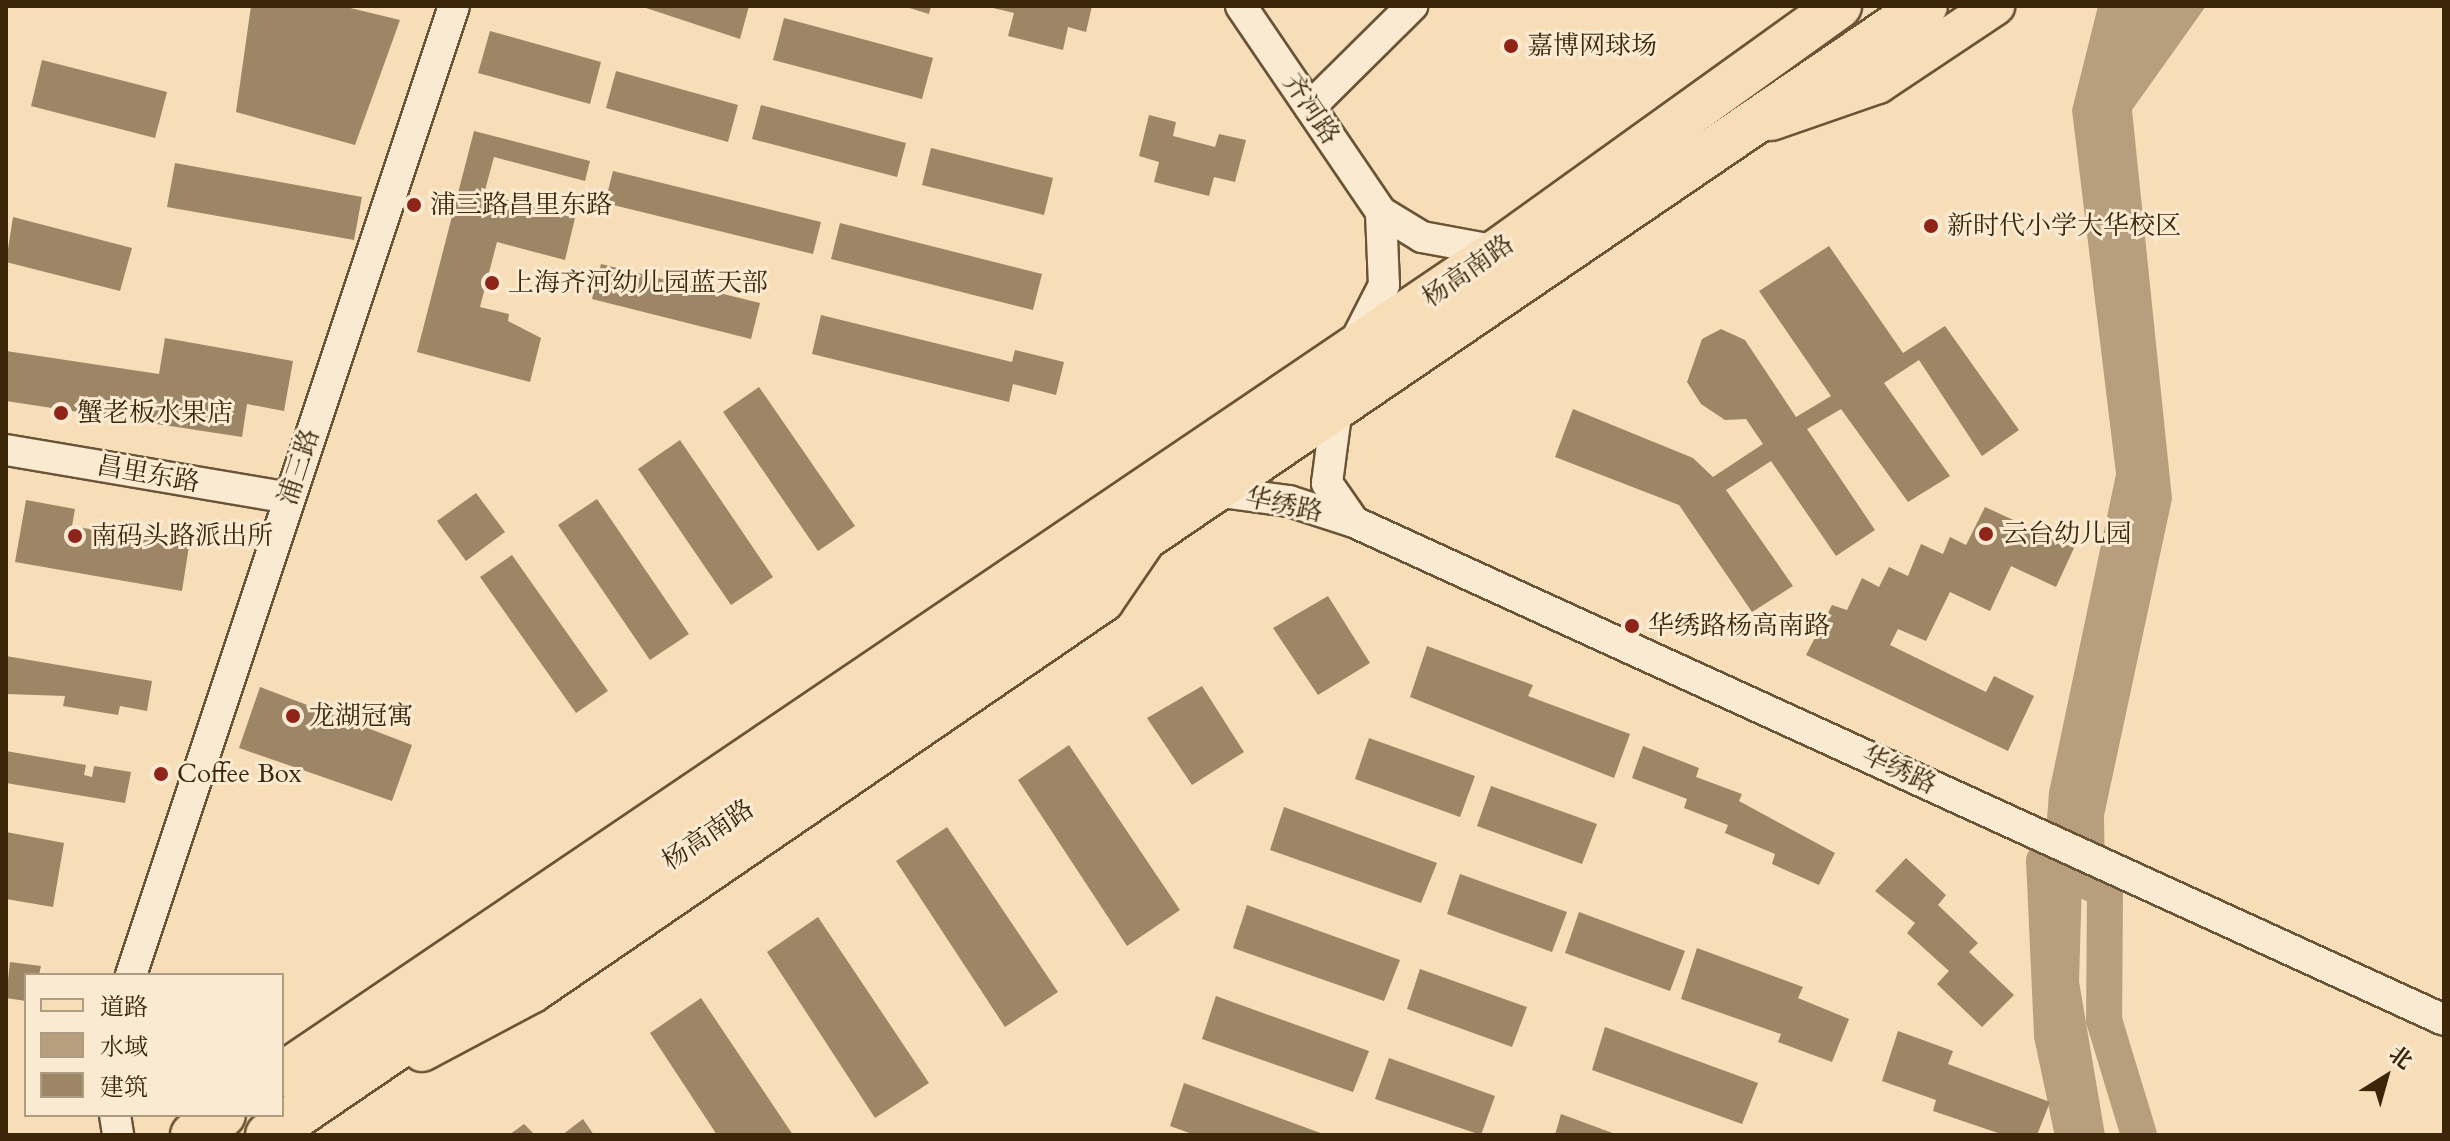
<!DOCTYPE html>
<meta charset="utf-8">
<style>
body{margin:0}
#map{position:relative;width:2450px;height:1141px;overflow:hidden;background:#f7deb9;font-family:Cardo,"Noto Serif SC",serif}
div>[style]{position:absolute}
.water>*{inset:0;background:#b79f7e}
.canal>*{height:22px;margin:-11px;padding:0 11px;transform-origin:11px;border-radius:11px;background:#b79f7e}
.river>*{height:36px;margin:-18px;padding:0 18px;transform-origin:18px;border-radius:18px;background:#b79f7e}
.building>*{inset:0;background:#9d8665}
.roads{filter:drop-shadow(2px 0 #6a5436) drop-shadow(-2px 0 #6a5436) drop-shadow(0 2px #6a5436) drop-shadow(0 -2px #6a5436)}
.minor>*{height:30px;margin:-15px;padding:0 15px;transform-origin:15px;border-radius:15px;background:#faead2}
.major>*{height:38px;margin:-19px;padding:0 19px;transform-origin:19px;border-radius:19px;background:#f7deb9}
.highway>*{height:44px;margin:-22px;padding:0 22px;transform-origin:22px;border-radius:22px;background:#f7deb9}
.dots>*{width:22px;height:22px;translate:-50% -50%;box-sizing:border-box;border:4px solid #faead2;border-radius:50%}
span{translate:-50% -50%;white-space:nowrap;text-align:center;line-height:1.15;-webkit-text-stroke:6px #faead2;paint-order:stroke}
.poi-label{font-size:26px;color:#3b260a}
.left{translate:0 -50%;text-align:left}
.street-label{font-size:26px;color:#3b260a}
.frame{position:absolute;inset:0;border:8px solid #3b260a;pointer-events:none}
.legend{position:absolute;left:24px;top:973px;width:260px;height:144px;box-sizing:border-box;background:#faead2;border:2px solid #ae9c82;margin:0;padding:10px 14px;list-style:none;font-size:24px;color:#3b260a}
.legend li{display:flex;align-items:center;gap:16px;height:40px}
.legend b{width:40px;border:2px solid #ae9c82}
.north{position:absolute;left:2346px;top:1037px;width:80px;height:80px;-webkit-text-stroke:6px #faead2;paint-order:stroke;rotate:37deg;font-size:22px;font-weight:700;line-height:32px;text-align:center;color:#3b260a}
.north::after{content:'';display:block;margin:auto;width:28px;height:36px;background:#3b260a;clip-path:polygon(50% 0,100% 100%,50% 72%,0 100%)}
</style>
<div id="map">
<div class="water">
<div style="clip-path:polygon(2098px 6px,2206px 6px,2132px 110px,2172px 499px,2104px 816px,2105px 890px,2044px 861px,2049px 792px,2116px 474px,2072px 110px)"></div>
</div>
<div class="canal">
<div style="left:2072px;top:847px;width:135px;rotate:91.7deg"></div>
<div style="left:2068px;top:982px;width:155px;rotate:80.4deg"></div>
</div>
<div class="river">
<div style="left:2073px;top:1135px;width:102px;rotate:-101.9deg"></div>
<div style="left:2052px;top:1035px;width:174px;rotate:-92.6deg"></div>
<div style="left:2044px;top:861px;width:68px;rotate:25.4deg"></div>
<div style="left:2105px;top:890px;width:130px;rotate:90.4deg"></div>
<div style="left:2104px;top:1020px;width:120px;rotate:73.1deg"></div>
</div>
<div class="building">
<div style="clip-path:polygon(251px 6px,342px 6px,400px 20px,355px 145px,236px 112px)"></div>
<div style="clip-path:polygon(640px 6px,749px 6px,740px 39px)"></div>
<div style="clip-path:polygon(903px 6px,931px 6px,929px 14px)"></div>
<div style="clip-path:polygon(1092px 6px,1086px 32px,1068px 27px,1063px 50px,1008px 36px,1014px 13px,989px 7px)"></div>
<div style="clip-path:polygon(784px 18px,933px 58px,922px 99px,773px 60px)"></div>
<div style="clip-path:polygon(490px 31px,601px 62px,590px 104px,478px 73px)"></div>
<div style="clip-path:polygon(42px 60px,167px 92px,155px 138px,31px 106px)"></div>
<div style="clip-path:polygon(616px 71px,738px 105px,728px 142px,606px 108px)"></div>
<div style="clip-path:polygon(761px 105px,906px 143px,897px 177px,752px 139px)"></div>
<div style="clip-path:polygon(1149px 115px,1176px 122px,1173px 136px,1215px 147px,1219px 134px,1246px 140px,1235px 182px,1214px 177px,1209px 196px,1154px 182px,1159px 162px,1139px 156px)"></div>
<div style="clip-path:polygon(474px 131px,590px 161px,585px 181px,494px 157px,484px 194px,575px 218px,565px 260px,497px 242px,480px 307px,509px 314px,508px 321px,541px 338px,530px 382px,417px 352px)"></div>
<div style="clip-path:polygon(931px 148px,1053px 178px,1044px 215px,922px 185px)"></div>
<div style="clip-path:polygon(175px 163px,362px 197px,354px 240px,167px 207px)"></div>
<div style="clip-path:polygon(613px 171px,821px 222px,813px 254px,605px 203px)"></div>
<div style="clip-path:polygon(13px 217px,132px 248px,120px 291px,6px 262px)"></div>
<div style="clip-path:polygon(840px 223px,1042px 274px,1033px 310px,831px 259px)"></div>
<div style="clip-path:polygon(1829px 246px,1903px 353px,1945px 326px,2019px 430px,1982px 456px,1919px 360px,1884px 383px,1950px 476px,1908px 502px,1841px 409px,1807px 429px,1875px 530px,1836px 556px,1771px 461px,1726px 490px,1793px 586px,1752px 612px,1679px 505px,1555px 457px,1573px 409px,1693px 458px,1713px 477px,1763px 444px,1746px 419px,1725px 420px,1701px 404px,1687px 382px,1702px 339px,1721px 329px,1745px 340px,1796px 417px,1831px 396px,1759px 291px)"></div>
<div style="clip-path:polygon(601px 264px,760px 303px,751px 339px,592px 299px)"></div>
<div style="clip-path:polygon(821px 315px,1012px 362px,1015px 350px,1064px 362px,1056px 395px,1013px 384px,1009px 402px,812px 354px)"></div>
<div style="clip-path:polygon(165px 338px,293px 361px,284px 411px,247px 404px,242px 437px,6px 401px,6px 351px,159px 374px)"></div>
<div style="clip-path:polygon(759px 387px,855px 526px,818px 551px,723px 412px)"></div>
<div style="clip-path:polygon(680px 440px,773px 577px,731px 605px,638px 469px)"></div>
<div style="clip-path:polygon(476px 493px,505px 532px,466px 561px,437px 521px)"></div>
<div style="clip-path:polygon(597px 499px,689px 634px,650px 660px,558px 525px)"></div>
<div style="clip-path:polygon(26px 500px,75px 509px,72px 526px,189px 546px,182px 591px,15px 562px)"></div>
<div style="clip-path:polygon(1985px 507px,2074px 548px,2056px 587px,2011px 566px,1990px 611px,1950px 592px,1926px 641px,1898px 629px,1890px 645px,1986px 692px,1994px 676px,2034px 696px,2008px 751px,1806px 655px,1832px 605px,1847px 610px,1862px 578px,1879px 587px,1889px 567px,1908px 576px,1921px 544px,1943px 554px,1950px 537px,1966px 545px)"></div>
<div style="clip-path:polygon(512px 555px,608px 691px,576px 713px,480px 577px)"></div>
<div style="clip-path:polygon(1328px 596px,1370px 663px,1318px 695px,1273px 628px)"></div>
<div style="clip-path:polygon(1427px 646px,1533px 685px,1528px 696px,1630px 734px,1614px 778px,1410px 697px)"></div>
<div style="clip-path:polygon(6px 656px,152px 681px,147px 711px,120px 706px,118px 715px,63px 706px,65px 696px,6px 694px)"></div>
<div style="clip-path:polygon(1202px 686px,1244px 752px,1192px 785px,1147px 718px)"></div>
<div style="clip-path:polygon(260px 687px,412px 745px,392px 801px,239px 748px)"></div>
<div style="clip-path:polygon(1369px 738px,1475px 776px,1460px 817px,1355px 779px)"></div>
<div style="clip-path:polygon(1069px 745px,1180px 910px,1127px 946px,1018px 780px)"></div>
<div style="clip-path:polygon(1643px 746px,1699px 768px,1696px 777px,1742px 794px,1739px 801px,1835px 853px,1819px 885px,1772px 864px,1775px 854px,1725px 833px,1728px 825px,1684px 808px,1687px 799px,1632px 778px)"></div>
<div style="clip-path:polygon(6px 751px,86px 765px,84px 775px,92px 777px,94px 766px,131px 772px,125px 803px,6px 783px)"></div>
<div style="clip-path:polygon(1491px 786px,1597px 824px,1582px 864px,1477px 826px)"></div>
<div style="clip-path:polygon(1284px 807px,1437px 863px,1421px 903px,1270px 850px)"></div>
<div style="clip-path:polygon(947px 827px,1058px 992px,1005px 1027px,896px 861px)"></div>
<div style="clip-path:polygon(6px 832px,64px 843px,53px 907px,6px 899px)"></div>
<div style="clip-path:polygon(1906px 858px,1946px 895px,1938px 905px,1978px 943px,1969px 952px,2014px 995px,1982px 1027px,1937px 984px,1949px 971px,1907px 933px,1915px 923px,1875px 891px)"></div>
<div style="clip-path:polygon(1460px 874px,1567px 912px,1552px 952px,1447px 914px)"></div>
<div style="clip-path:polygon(1247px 905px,1400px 960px,1384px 1001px,1233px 948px)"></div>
<div style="clip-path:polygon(1579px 912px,1685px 951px,1670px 991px,1565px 953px)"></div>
<div style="clip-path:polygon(818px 917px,929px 1083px,875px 1118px,767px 952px)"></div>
<div style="clip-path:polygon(1697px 948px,1803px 987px,1798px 998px,1849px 1019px,1832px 1062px,1778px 1042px,1781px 1034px,1681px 999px)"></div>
<div style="clip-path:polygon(10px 962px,41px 966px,39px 975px,26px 975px,26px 1001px,6px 998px)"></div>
<div style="clip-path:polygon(1420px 969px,1527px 1007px,1512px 1047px,1407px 1009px)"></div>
<div style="clip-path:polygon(1216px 996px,1369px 1051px,1353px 1092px,1202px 1039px)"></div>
<div style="clip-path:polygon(701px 998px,793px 1135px,717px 1135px,650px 1033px)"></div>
<div style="clip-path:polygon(1605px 1027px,1758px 1083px,1742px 1124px,1592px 1070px)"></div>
<div style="clip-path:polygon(1898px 1031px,1953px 1051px,1948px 1064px,2050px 1102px,2037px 1135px,2004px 1135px,1933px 1111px,1936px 1100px,1882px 1081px)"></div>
<div style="clip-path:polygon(1389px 1058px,1495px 1096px,1481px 1135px,1375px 1099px)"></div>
<div style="clip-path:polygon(1184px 1083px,1326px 1135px,1195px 1135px,1170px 1126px)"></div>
<div style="clip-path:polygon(1561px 1114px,1618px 1135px,1555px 1135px)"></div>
<div style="clip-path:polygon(583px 1119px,594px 1135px,562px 1135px)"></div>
<div style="clip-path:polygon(524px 1124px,535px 1135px,509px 1135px)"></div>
</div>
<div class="roads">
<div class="minor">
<div style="left:1241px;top:6px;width:249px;rotate:55.8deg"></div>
<div style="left:1381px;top:212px;width:48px;rotate:31.4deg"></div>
<div style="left:1422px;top:237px;width:77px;rotate:10.4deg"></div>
<div style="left:1310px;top:107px;width:144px;rotate:-44.7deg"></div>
<div style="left:1355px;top:342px;width:64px;rotate:-63deg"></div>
<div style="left:1384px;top:285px;width:73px;rotate:-92.4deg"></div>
<div style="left:1337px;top:407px;width:77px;rotate:97.5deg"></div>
<div style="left:1327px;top:483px;width:47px;rotate:55.3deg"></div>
<div style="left:6px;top:450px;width:287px;rotate:9.6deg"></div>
<div style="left:1214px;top:491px;width:76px;rotate:7.6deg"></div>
<div style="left:1289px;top:501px;width:68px;rotate:17.9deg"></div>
<div style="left:1354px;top:522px;width:1198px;rotate:24.55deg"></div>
<div style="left:131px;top:975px;width:1021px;rotate:-71.57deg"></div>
<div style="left:115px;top:1115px;width:20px;rotate:81deg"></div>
</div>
<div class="major">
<div style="left:1771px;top:121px;width:113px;rotate:-19.1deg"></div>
<div style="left:1878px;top:84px;width:141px;rotate:-33.7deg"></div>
<div style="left:422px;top:1052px;width:126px;rotate:-28deg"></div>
<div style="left:533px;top:993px;width:692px;rotate:-34.4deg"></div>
<div style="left:1104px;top:602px;width:73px;rotate:-55.7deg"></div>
</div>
<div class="highway">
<div style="left:282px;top:1075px;width:1469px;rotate:-34.12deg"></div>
<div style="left:1498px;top:251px;width:420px;rotate:-35.7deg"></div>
<div style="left:193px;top:1135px;width:36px;rotate:-34deg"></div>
<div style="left:268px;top:1135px;width:2005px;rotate:-34.27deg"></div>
</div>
</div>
<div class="dots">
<div style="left:1511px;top:46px;background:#8f2418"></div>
<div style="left:414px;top:205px;background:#8f2418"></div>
<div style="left:1931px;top:226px;background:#8f2418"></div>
<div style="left:492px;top:283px;background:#8f2418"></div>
<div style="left:61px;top:413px;background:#8f2418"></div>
<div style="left:1986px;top:534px;background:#8f2418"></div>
<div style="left:75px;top:536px;background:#8f2418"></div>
<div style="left:1632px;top:626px;background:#8f2418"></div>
<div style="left:293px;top:716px;background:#8f2418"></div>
<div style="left:161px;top:774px;background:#8f2418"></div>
</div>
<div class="poi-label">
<span class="left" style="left:1527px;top:46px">嘉博网球场</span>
<span class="left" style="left:430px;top:205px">浦三路昌里东路</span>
<span class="left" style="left:1947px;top:226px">新时代小学大华校区</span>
<span class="left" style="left:508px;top:283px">上海齐河幼儿园蓝天部</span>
<span class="left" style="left:77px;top:413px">蟹老板水果店</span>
<span class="left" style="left:2002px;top:534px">云台幼儿园</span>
<span class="left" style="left:91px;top:536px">南码头路派出所</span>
<span class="left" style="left:1648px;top:626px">华绣路杨高南路</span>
<span class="left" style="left:309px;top:716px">龙湖冠寓</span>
<span class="left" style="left:177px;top:774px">Coffee Box</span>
</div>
<div class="street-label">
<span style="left:1311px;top:109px;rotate:56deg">齐河路</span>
<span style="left:1468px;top:271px;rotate:-35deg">杨高南路</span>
<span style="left:299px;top:467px;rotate:-72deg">浦三路</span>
<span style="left:148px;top:474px;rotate:10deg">昌里东路</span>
<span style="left:1284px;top:505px;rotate:12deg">华绣路</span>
<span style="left:1899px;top:770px;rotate:25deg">华绣路</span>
<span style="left:708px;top:835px;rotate:-34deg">杨高南路</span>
</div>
<div class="frame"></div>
<ul class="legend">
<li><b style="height:10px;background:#f7deb9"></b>道路</li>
<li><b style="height:22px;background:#b79f7e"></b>水域</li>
<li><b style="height:22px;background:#9d8665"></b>建筑</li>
</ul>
<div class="north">北</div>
</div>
